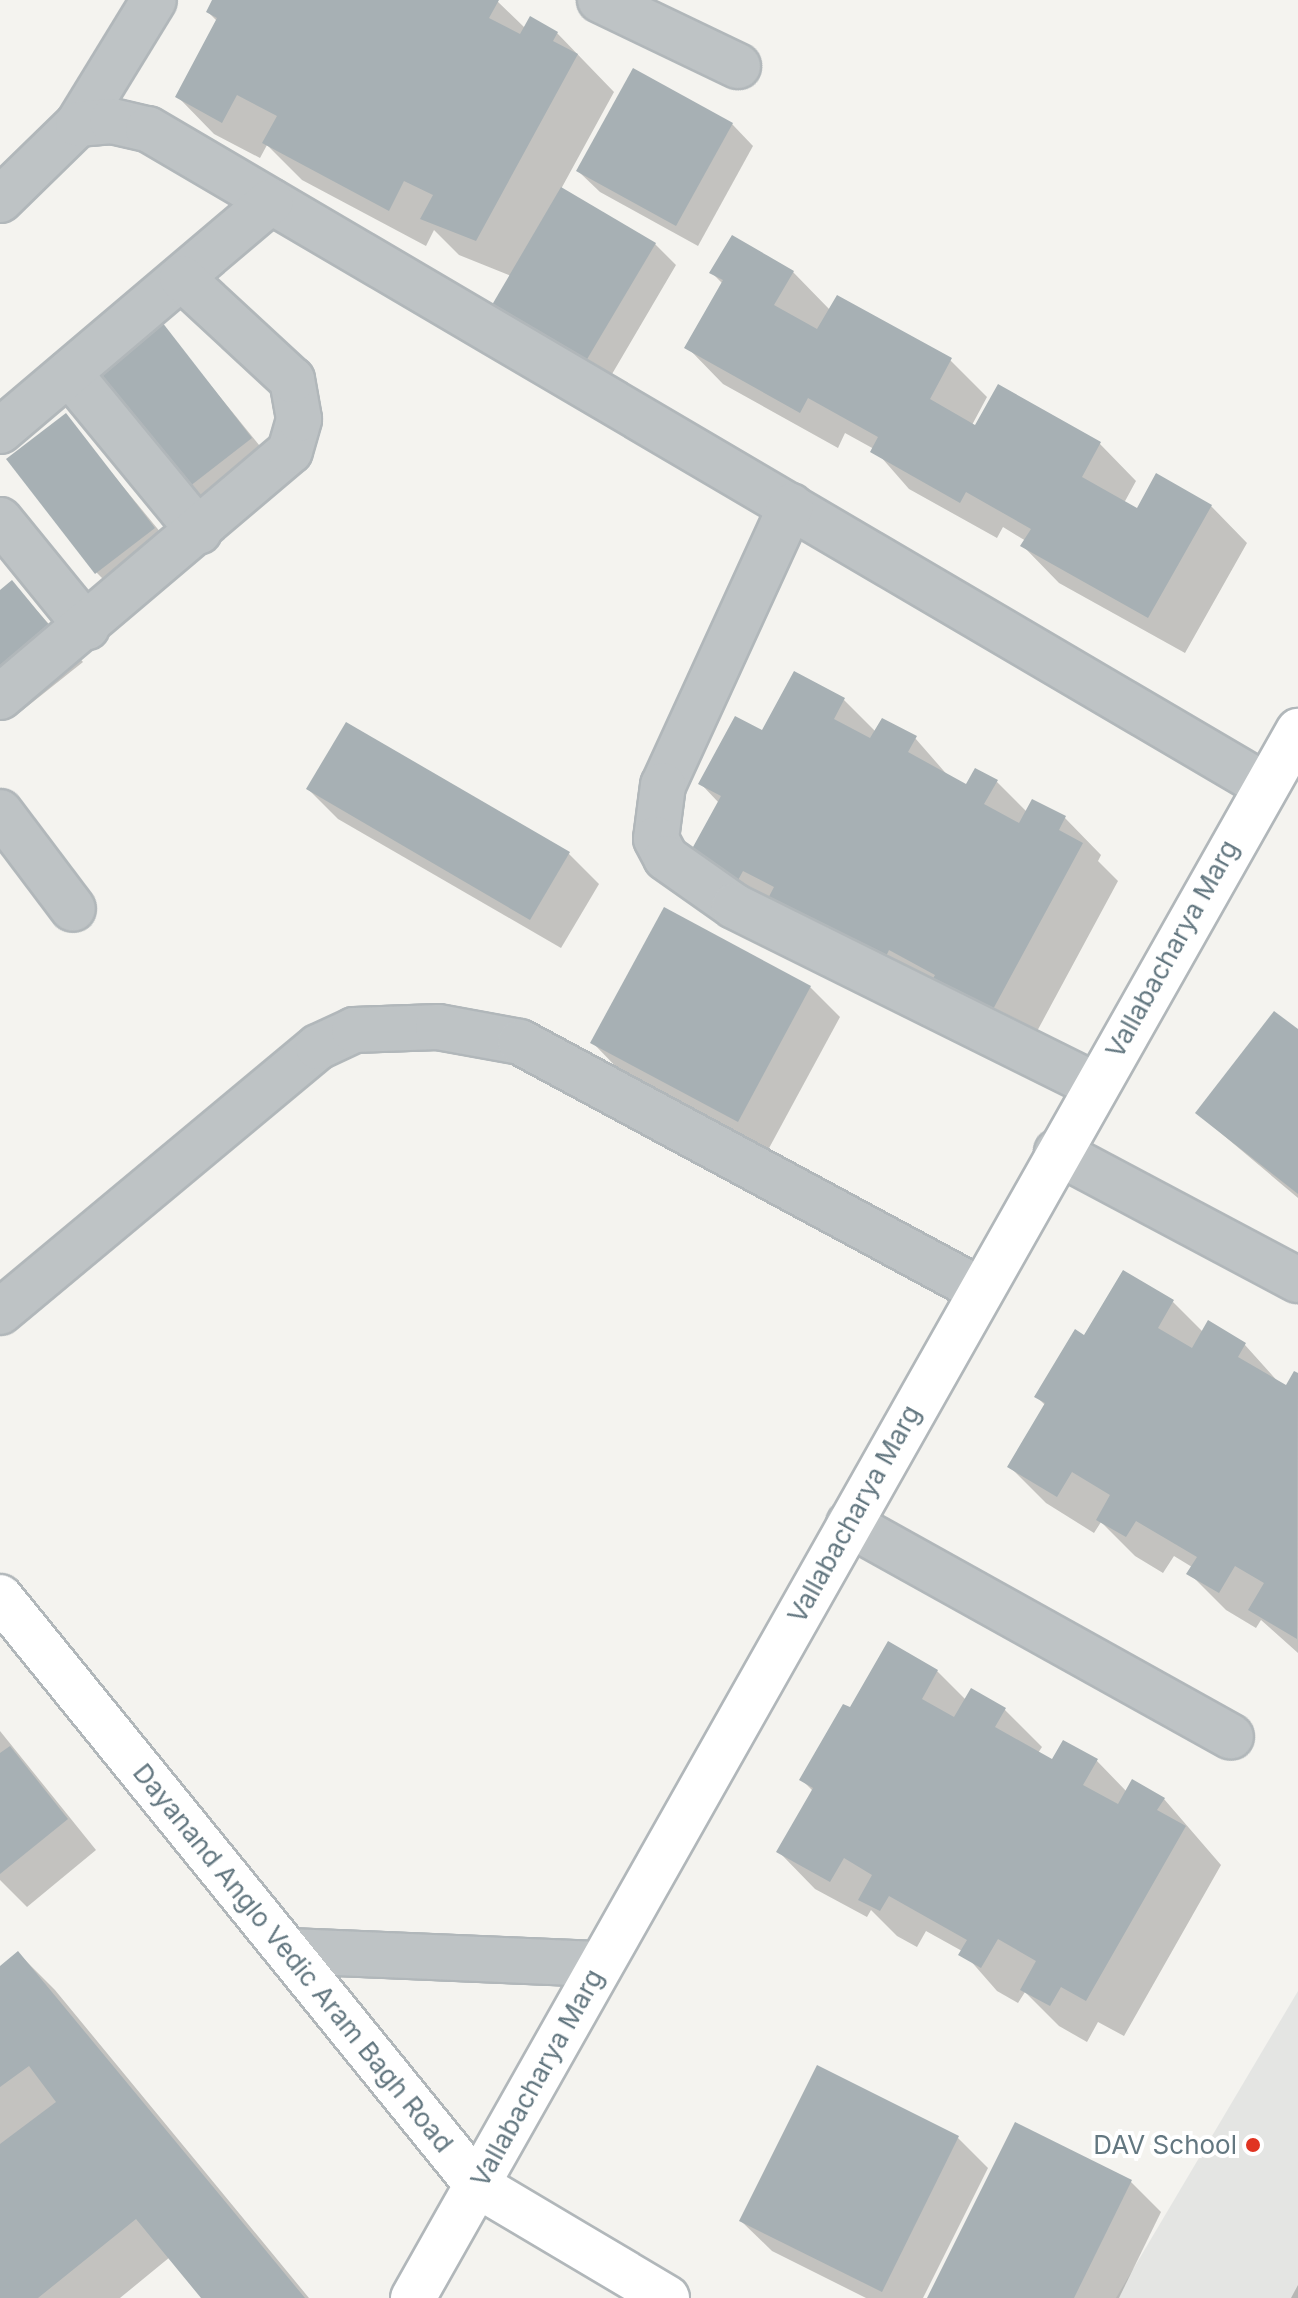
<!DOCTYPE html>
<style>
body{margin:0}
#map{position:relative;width:1298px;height:2298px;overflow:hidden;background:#f4f3ef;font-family:Inter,sans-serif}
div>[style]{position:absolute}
.built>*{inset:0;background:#e4e5e3}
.shadow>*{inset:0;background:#0003}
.building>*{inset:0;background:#a7b0b4}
.roads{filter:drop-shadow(2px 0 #b1b7ba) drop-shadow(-2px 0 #b1b7ba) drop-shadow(0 2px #b1b7ba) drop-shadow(0 -2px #b1b7ba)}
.street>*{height:44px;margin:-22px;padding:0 22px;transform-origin:22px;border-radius:22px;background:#bec3c5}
.secondary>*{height:44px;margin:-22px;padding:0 22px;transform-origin:22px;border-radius:22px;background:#fff}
.dots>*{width:22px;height:22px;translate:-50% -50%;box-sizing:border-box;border:4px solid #fff;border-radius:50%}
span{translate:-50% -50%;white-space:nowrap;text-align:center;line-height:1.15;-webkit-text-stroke:8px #fff;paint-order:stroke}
.street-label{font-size:26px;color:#637780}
.poi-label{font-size:26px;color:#637780}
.right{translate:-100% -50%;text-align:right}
</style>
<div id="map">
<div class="built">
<div style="clip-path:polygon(1298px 1991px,1298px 2298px,1116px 2298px)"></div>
</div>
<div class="shadow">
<div style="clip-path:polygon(215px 0,496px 0,525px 28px,557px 33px,614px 92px,561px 189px,655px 244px,676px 265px,605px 386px,511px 276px,459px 255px,434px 230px,426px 246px,302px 180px,267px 145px,260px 158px,214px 134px,178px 97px,218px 22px,208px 12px)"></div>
<div style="clip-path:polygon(732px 124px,753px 146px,698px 246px,600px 192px,578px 171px)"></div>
<div style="clip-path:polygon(793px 272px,830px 310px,950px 360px,987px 397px,972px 425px,1100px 444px,1136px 481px,1124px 503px,1138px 511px,1211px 506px,1247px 543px,1185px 653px,1059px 583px,1023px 546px,1026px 541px,1003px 527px,997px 538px,909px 489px,874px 449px,845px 433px,838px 448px,723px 384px,687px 347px,723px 284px,712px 273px)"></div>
<div style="clip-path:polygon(161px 324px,272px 461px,208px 510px,186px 489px)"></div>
<div style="clip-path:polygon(65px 416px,175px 550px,118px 594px,97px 573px)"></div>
<div style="clip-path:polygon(12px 583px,83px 662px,14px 717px,0 703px,0 593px)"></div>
<div style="clip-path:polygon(844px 700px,876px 732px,915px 738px,950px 778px,967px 787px,997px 782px,1027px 812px,1065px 818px,1101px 855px,1098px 861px,1118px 881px,1028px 1048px,721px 904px,719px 803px,701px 784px,763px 732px)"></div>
<div style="clip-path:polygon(308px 789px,569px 854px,599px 884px,561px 948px,338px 819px)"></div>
<div style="clip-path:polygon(810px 987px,840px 1017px,768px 1150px,622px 1073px,592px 1042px)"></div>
<div style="clip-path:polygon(1298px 1032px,1298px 1198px,1197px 1113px)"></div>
<div style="clip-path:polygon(1173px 1302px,1203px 1332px,1209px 1323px,1245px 1345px,1280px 1384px,1286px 1388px,1298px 1376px,1298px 1653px,1261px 1620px,1256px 1628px,1226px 1610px,1189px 1573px,1192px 1567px,1174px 1556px,1163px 1573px,1135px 1556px,1101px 1522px,1094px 1533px,1046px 1503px,1009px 1466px,1046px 1406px,1037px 1397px,1085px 1338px)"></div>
<div style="clip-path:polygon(937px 1671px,966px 1700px,1005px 1710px,1042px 1747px,1038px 1753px,1053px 1761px,1097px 1761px,1127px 1792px,1164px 1799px,1221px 1865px,1124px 2036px,1098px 2022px,1087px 2042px,1059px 2026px,1025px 1992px,1018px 2003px,997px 1991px,962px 1951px,926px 1931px,917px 1947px,897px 1936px,871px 1910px,867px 1917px,815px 1889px,779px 1852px,813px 1791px,802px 1780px,851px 1710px)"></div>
<div style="clip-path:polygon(0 1731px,96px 1850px,27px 1907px,0 1880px)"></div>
<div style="clip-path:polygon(18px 1953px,55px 1990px,309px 2298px,204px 2298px,170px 2257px,120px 2298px,0 2298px,0 1968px)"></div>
<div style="clip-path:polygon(1016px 2125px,1131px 2182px,1161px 2212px,1119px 2298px,930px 2298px)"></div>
<div style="clip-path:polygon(958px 2138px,988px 2168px,923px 2298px,866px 2298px,772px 2251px,741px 2221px)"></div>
<div style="clip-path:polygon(1298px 2285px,1298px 2298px,1291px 2298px)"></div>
</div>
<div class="building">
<div style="clip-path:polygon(212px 0,499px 0,489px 18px,520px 34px,530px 16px,558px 32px,553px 41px,578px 54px,476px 241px,420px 219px,433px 195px,404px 181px,389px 211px,262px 143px,277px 116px,237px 95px,222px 123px,175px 97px,217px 18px,206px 12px)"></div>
<div style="clip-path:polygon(633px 68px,733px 123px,676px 226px,576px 171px)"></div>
<div style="clip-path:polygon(561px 187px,656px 243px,583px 366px,489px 310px)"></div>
<div style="clip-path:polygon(732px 235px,794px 271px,774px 305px,817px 329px,837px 295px,952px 358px,930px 399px,975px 425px,998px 384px,1101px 442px,1082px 477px,1137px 508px,1156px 473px,1212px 505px,1148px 618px,1020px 546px,1031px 529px,966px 492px,960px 503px,870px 452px,878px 437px,808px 398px,800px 413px,684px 348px,723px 280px,709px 273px)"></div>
<div style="clip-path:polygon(162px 322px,252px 438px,185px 490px,94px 374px)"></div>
<div style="clip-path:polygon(66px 413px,155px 528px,95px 574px,6px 459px)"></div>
<div style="clip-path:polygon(12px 580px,54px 631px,0 675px,0 590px)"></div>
<div style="clip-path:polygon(794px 671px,845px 698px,834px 719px,870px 738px,882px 718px,917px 736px,908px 752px,966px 784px,975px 768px,998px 780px,984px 804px,1019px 823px,1032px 799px,1066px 816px,1059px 830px,1083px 843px,991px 1013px,923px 996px,935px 975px,889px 950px,878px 973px,762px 910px,774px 887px,743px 871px,731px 893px,682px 867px,721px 796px,698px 784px,735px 716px,762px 730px)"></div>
<div style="clip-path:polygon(346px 722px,570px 852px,530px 920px,306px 789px)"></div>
<div style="clip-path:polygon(664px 907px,811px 986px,738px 1122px,590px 1043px)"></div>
<div style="clip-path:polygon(1274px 1011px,1298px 1029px,1298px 1194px,1195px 1113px)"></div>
<div style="clip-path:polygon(1123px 1270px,1174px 1300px,1158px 1328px,1192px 1348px,1208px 1320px,1246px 1343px,1238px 1357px,1286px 1385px,1294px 1371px,1298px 1373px,1297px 1639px,1248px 1610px,1264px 1583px,1235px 1566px,1219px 1593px,1186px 1574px,1197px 1557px,1136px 1521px,1126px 1537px,1096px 1520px,1110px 1495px,1072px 1472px,1057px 1497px,1007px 1467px,1045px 1403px,1034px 1397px,1075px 1329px,1084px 1335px)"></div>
<div style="clip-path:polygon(888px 1641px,938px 1670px,922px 1699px,954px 1717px,971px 1688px,1006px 1708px,995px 1727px,1052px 1759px,1063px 1740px,1098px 1759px,1083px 1785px,1118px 1804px,1132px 1779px,1165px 1798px,1157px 1810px,1186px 1826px,1086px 2001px,1061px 1987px,1050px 2006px,1020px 1990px,1036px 1961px,998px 1939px,981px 1968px,958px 1955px,967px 1940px,889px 1896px,880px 1911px,858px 1900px,872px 1875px,844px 1858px,830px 1882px,776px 1852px,813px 1788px,799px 1780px,843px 1704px,850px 1707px)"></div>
<div style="clip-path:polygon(10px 1746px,68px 1819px,0 1874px,0 1753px)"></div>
<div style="clip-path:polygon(18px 1951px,305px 2298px,201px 2298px,136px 2219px,38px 2298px,0 2298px,0 2144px,56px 2102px,29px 2066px,0 2087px,0 1966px)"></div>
<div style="clip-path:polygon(817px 2065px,959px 2136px,882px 2292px,739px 2221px)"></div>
<div style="clip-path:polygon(1015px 2122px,1132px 2180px,1074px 2298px,927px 2298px)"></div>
</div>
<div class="roads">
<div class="street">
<div style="left:600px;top:0;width:153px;rotate:25.6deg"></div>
<div style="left:78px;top:124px;width:145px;rotate:-58.5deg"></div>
<div style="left:0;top:200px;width:109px;rotate:-44.3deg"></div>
<div style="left:78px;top:124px;width:34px;rotate:-5deg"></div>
<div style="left:112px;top:121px;width:37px;rotate:13deg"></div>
<div style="left:148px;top:129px;width:1295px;rotate:30.45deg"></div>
<div style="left:69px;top:373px;width:205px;rotate:50.6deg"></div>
<div style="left:0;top:431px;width:355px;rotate:-40.3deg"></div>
<div style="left:791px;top:506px;width:307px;rotate:114.6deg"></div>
<div style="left:663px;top:785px;width:54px;rotate:97.4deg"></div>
<div style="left:656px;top:839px;width:21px;rotate:62deg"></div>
<div style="left:666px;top:858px;width:83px;rotate:35.2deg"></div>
<div style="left:734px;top:906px;width:402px;rotate:26.4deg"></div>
<div style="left:0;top:520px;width:138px;rotate:50.9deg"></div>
<div style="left:0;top:697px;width:380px;rotate:-40.3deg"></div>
<div style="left:290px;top:451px;width:33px;rotate:-74deg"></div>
<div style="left:299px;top:419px;width:40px;rotate:-100deg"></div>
<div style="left:292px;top:380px;width:150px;rotate:-137.2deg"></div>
<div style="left:0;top:812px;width:121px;rotate:53deg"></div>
<div style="left:1057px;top:1152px;width:273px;rotate:28deg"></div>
<div style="left:0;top:1312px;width:414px;rotate:-39.8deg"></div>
<div style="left:318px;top:1047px;width:40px;rotate:-25deg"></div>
<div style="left:354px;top:1030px;width:84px;rotate:-2deg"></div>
<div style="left:438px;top:1027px;width:83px;rotate:10.4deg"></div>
<div style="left:520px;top:1042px;width:523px;rotate:28.33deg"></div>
<div style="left:849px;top:1524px;width:437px;rotate:29.1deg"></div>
<div style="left:288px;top:1951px;width:312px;rotate:2.4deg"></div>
</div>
<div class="secondary">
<div style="left:0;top:1597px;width:757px;rotate:50.95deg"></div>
<div style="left:477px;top:2185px;width:221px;rotate:30.7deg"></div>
<div style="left:413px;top:2298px;width:1800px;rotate:-60.54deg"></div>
</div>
</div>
<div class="dots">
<div style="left:1253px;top:2145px;background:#e03422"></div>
</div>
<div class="street-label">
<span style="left:1172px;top:949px;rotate:-61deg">Vallabacharya Marg</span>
<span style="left:854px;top:1514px;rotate:-61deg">Vallabacharya Marg</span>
<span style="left:293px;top:1958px;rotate:51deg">Dayanand Anglo Vedic Aram Bagh Road</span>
<span style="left:537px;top:2078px;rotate:-61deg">Vallabacharya Marg</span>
</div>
<div class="poi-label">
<span class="right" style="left:1237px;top:2145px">DAV School</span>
</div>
</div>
